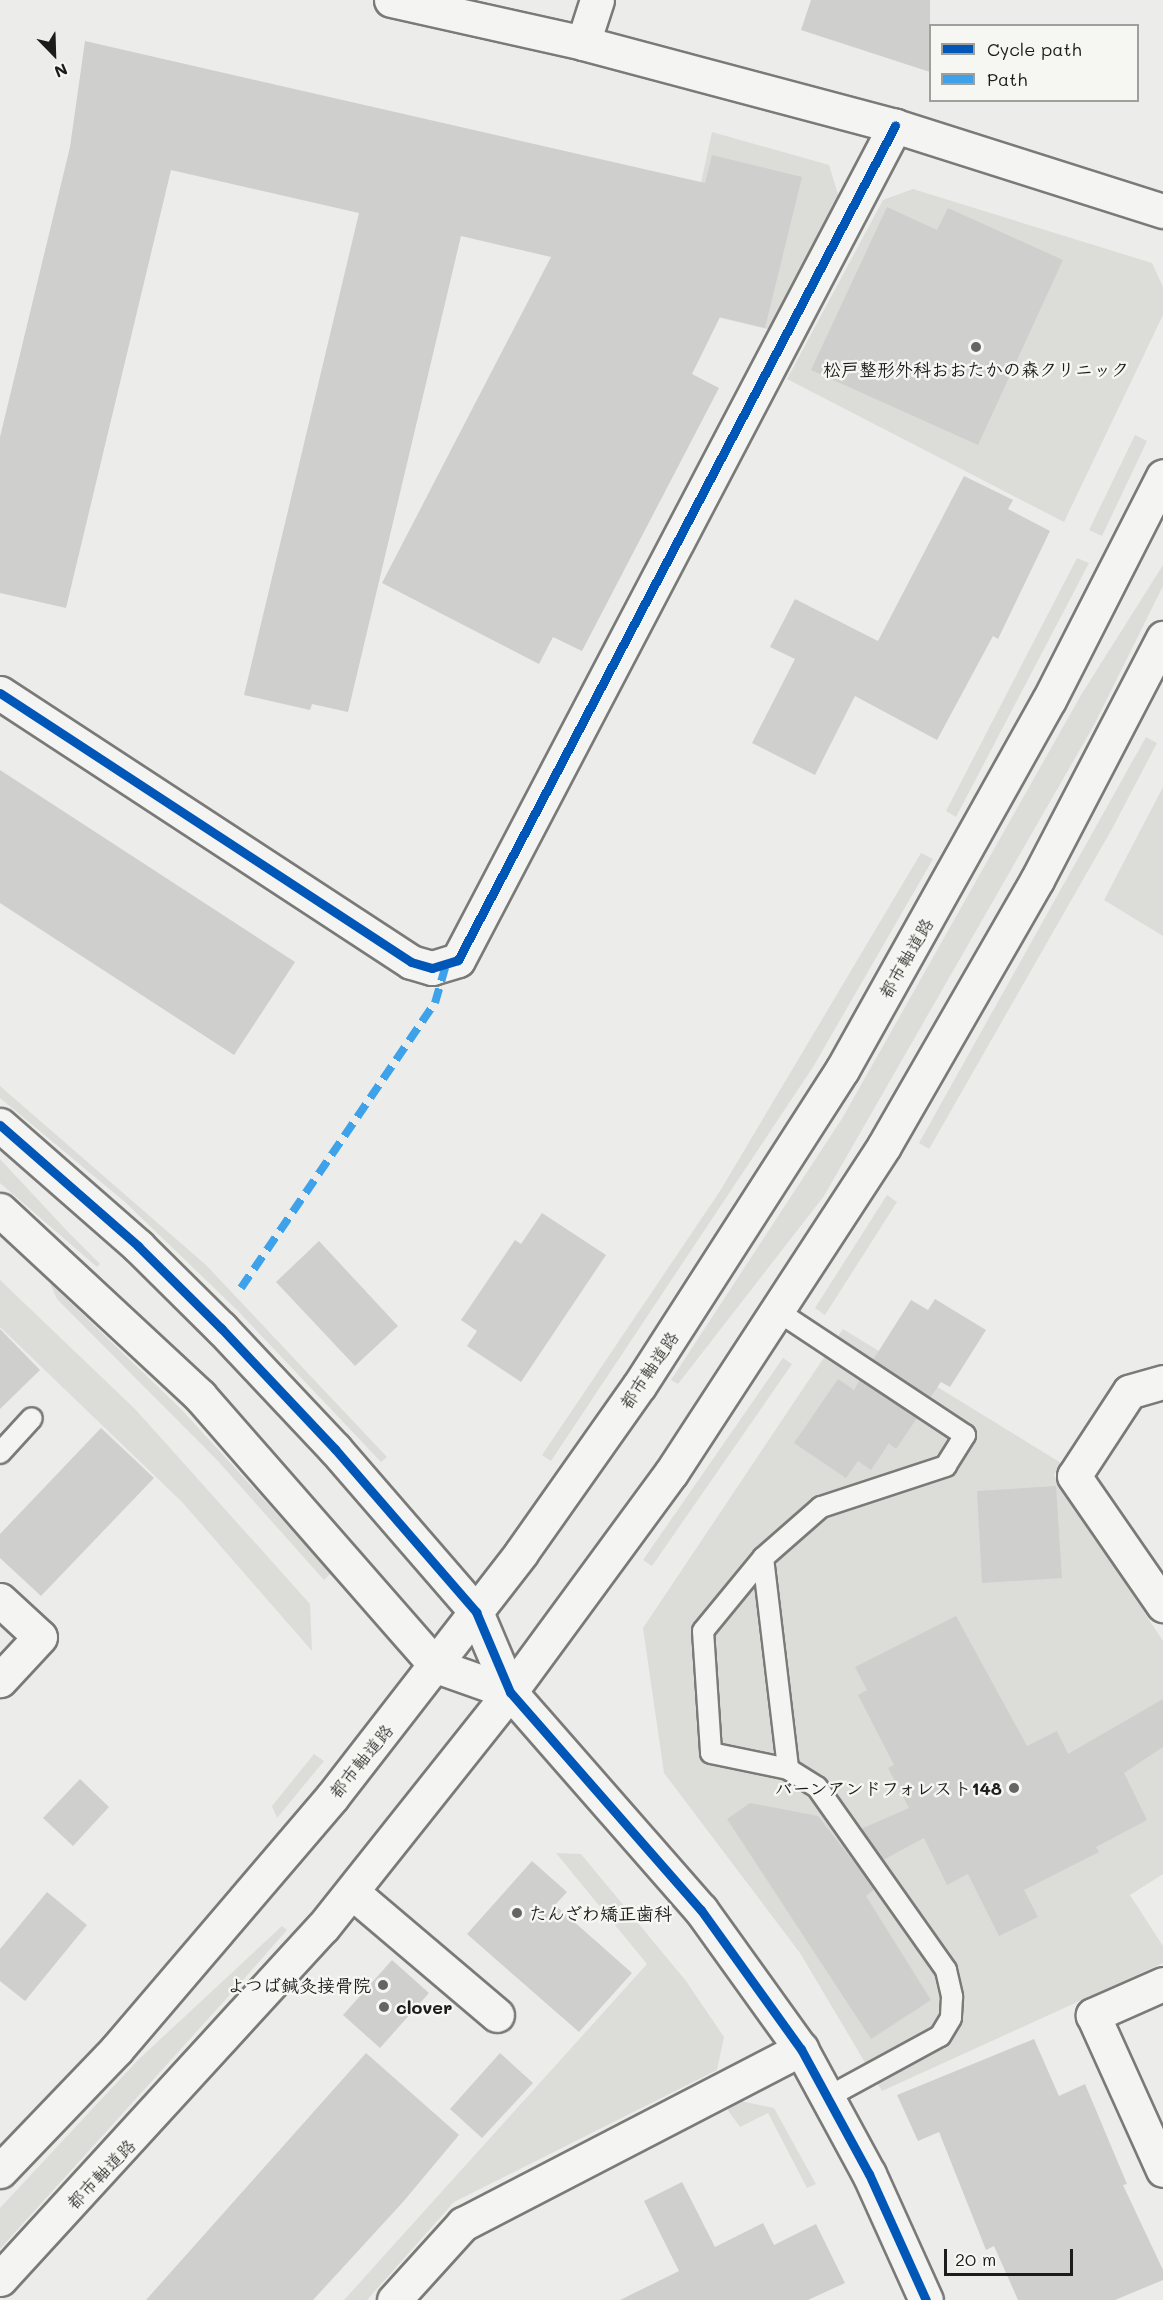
<!DOCTYPE html>
<meta charset="utf-8">
<style>
body{margin:0}
#map{position:relative;width:1163px;height:2300px;overflow:hidden;background:#ececea;font-family:Mali,"Klee One",sans-serif}
div>[style]{position:absolute}
.built>*{inset:0;background:#dcdcd9}
.building>*{inset:0;background:#cfcfce}
.roads{filter:drop-shadow(2px 0 #7a7a79) drop-shadow(-2px 0 #7a7a79) drop-shadow(0 2px #7a7a79) drop-shadow(0 -2px #7a7a79)}
.service>*{height:20px;margin:-10px;padding:0 10px;transform-origin:10px;border-radius:10px;background:#f4f4f2}
.minor>*{height:33px;margin:-16.5px;padding:0 16.5px;transform-origin:16.5px;border-radius:16.5px;background:#f4f4f2}
.tertiary>*{height:33px;margin:-16.5px;padding:0 16.5px;transform-origin:16.5px;border-radius:16.5px;background:#f4f4f2}
.primary>*{height:33px;margin:-16.5px;padding:0 16.5px;transform-origin:16.5px;border-radius:16.5px;background:#f4f4f2}
.quiet>*{height:8px;margin-top:-4px;transform-origin:0;background:repeating-linear-gradient(90deg,#3da2ea 0 15px,transparent 0 23px)}
.cycleway>*{height:9px;margin:-4.5px;padding:0 4.5px;transform-origin:4.5px;border-radius:4.5px;background:#0057b8}
.dots>*{width:16px;height:16px;translate:-50% -50%;box-sizing:border-box;border:3px solid #f6f6f2;border-radius:50%}
span{translate:-50% -50%;white-space:nowrap;text-align:center;line-height:1.15;-webkit-text-stroke:5px #f6f6f2;paint-order:stroke}
.poi-label{font-size:18px;color:#1c1c1c;font-weight:700}
.right{translate:-100% -50%;text-align:right}
.left{translate:0 -50%;text-align:left}
.street-label{font-size:18px;color:#1c1c1c}
.legend{position:absolute;left:929px;top:24px;width:210px;height:78px;box-sizing:border-box;background:#f6f6f2;border:2px solid #9f9f9c;margin:0;padding:8px 10px;list-style:none;font-size:18px;color:#1c1c1c}
.legend li{display:flex;align-items:center;gap:12px;height:30px}
.legend b{width:30px;border:2px solid #9f9f9c}
.north{position:absolute;left:24px;top:24px;width:60px;height:60px;-webkit-text-stroke:4px #f6f6f2;paint-order:stroke;rotate:157deg;font-size:16px;font-weight:700;line-height:24px;text-align:center;color:#1c1c1c}
.north::after{content:'';display:block;margin:auto;width:21px;height:27px;background:#1c1c1c;clip-path:polygon(50% 0,100% 100%,50% 72%,0 100%)}
.scale{position:absolute;left:944px;top:2249px;width:129px;height:27px;box-sizing:border-box;border:3px solid #1c1c1c;border-top:0;padding-left:8px;font-size:18px;line-height:21px;white-space:nowrap;color:#1c1c1c;-webkit-text-stroke:4px #f6f6f2;paint-order:stroke}
</style>
<div id="map">
<div class="built">
<div style="clip-path:polygon(712px 132px,829px 165px,839px 198px,771px 330px,674px 307px)"></div>
<div style="clip-path:polygon(913px 189px,1152px 263px,1163px 287px,1163px 315px,1064px 522px,787px 379px,883px 200px)"></div>
<div style="clip-path:polygon(1135px 435px,1147px 441px,1102px 536px,1089px 530px)"></div>
<div style="clip-path:polygon(1077px 558px,1089px 563px,956px 817px,946px 811px)"></div>
<div style="clip-path:polygon(1163px 565px,1163px 586px,1094px 725px,824px 1196px,678px 1384px,671px 1380px,843px 1117px,1081px 695px)"></div>
<div style="clip-path:polygon(1146px 737px,1157px 743px,1113px 827px,929px 1149px,919px 1143px)"></div>
<div style="clip-path:polygon(1163px 787px,1163px 936px,1104px 900px)"></div>
<div style="clip-path:polygon(921px 853px,933px 859px,813px 1067px,551px 1461px,542px 1455px,720px 1191px)"></div>
<div style="clip-path:polygon(0 1086px,206px 1265px,387px 1457px,381px 1462px,236px 1309px,125px 1202px,0 1098px)"></div>
<div style="clip-path:polygon(0 1159px,69px 1233px,100px 1264px,97px 1267px,0 1183px)"></div>
<div style="clip-path:polygon(887px 1195px,897px 1202px,825px 1315px,815px 1308px)"></div>
<div style="clip-path:polygon(0 1280px,135px 1409px,310px 1604px,312px 1651px,182px 1502px,0 1327px)"></div>
<div style="clip-path:polygon(50px 1283px,181px 1409px,331px 1573px,324px 1580px,217px 1460px,57px 1299px)"></div>
<div style="clip-path:polygon(843px 1329px,1061px 1463px,1054px 1475px,1163px 1641px,1163px 1874px,1130px 1895px,1163px 1946px,1163px 1963px,882px 2091px,800px 1953px,664px 1773px,643px 1628px)"></div>
<div style="clip-path:polygon(783px 1358px,792px 1364px,652px 1566px,643px 1560px)"></div>
<div style="clip-path:polygon(314px 1754px,324px 1761px,277px 1818px,272px 1806px)"></div>
<div style="clip-path:polygon(556px 1853px,581px 1854px,686px 1981px,724px 2037px,717px 2070px,454px 2202px,367px 2300px,344px 2300px,647px 1964px)"></div>
<div style="clip-path:polygon(282px 1926px,287px 1930px,236px 1988px,0 2249px,0 2208px,138px 2060px)"></div>
<div style="clip-path:polygon(741px 2101px,774px 2108px,816px 2184px,807px 2188px,768px 2113px,740px 2127px,727px 2109px)"></div>
</div>
<div class="building">
<div style="clip-path:polygon(811px 0,930px 0,930px 72px,801px 30px)"></div>
<div style="clip-path:polygon(85px 41px,705px 183px,712px 155px,802px 177px,765px 328px,720px 317px,692px 374px,719px 388px,582px 651px,553px 637px,539px 664px,382px 583px,551px 257px,461px 236px,348px 712px,312px 704px,310px 710px,244px 695px,359px 213px,171px 170px,66px 608px,0 593px,0 437px,70px 147px)"></div>
<div style="clip-path:polygon(887px 207px,937px 230px,948px 208px,1063px 260px,978px 445px,811px 370px)"></div>
<div style="clip-path:polygon(964px 476px,1013px 500px,1008px 509px,1050px 531px,998px 639px,993px 636px,937px 740px,855px 696px,815px 775px,752px 743px,795px 659px,770px 647px,795px 599px,878px 641px)"></div>
<div style="clip-path:polygon(0 770px,295px 962px,234px 1055px,0 903px)"></div>
<div style="clip-path:polygon(542px 1213px,606px 1255px,521px 1382px,467px 1346px,477px 1331px,461px 1320px,515px 1240px,521px 1244px)"></div>
<div style="clip-path:polygon(319px 1241px,398px 1326px,355px 1366px,276px 1282px)"></div>
<div style="clip-path:polygon(935px 1299px,986px 1330px,950px 1387px,941px 1382px,930px 1398px,873px 1360px,911px 1300px,928px 1310px)"></div>
<div style="clip-path:polygon(0 1329px,40px 1370px,0 1409px)"></div>
<div style="clip-path:polygon(838px 1379px,854px 1390px,860px 1380px,917px 1418px,896px 1449px,889px 1443px,871px 1470px,858px 1461px,846px 1478px,794px 1443px)"></div>
<div style="clip-path:polygon(101px 1428px,154px 1478px,41px 1596px,0 1558px,0 1534px)"></div>
<div style="clip-path:polygon(1056px 1486px,1062px 1578px,982px 1583px,977px 1491px)"></div>
<div style="clip-path:polygon(956px 1616px,1027px 1746px,1057px 1731px,1068px 1754px,1163px 1699px,1163px 1747px,1124px 1773px,1147px 1820px,1096px 1847px,1099px 1852px,1024px 1890px,1038px 1917px,999px 1936px,968px 1874px,947px 1885px,924px 1838px,883px 1860px,861px 1829px,909px 1808px,888px 1768px,894px 1765px,858px 1695px,867px 1690px,855px 1667px)"></div>
<div style="clip-path:polygon(80px 1779px,109px 1807px,73px 1846px,43px 1818px)"></div>
<div style="clip-path:polygon(750px 1803px,818px 1816px,875px 1889px,866px 1896px,931px 2000px,871px 2039px,727px 1819px)"></div>
<div style="clip-path:polygon(532px 1861px,567px 1892px,555px 1905px,632px 1973px,579px 2032px,467px 1934px)"></div>
<div style="clip-path:polygon(47px 1892px,87px 1925px,25px 2001px,0 1981px,0 1949px)"></div>
<div style="clip-path:polygon(392px 1960px,429px 1993px,380px 2048px,343px 2015px)"></div>
<div style="clip-path:polygon(1034px 2039px,1059px 2096px,1085px 2084px,1127px 2184px,1123px 2185px,1163px 2270px,1163px 2280px,1115px 2300px,1018px 2300px,994px 2246px,986px 2250px,939px 2132px,918px 2141px,897px 2095px)"></div>
<div style="clip-path:polygon(366px 2053px,459px 2135px,403px 2202px,313px 2300px,146px 2300px)"></div>
<div style="clip-path:polygon(500px 2053px,533px 2083px,482px 2138px,450px 2109px)"></div>
<div style="clip-path:polygon(682px 2182px,715px 2247px,763px 2223px,774px 2245px,816px 2224px,845px 2283px,808px 2300px,620px 2300px,679px 2271px,644px 2201px)"></div>
</div>
<div class="roads">
<div class="service">
<div style="left:779px;top:1312px;width:223px;rotate:33.5deg"></div>
<div style="left:965px;top:1435px;width:36px;rotate:122deg"></div>
<div style="left:946px;top:1466px;width:132px;rotate:161.8deg"></div>
<div style="left:821px;top:1507px;width:77px;rotate:138.7deg"></div>
<div style="left:763px;top:1558px;width:212px;rotate:83.2deg"></div>
<div style="left:788px;top:1769px;width:34px;rotate:32deg"></div>
<div style="left:817px;top:1787px;width:224px;rotate:54.8deg"></div>
<div style="left:946px;top:1970px;width:28px;rotate:77deg"></div>
<div style="left:952px;top:1997px;width:21px;rotate:93deg"></div>
<div style="left:951px;top:2018px;width:21px;rotate:121deg"></div>
<div style="left:940px;top:2036px;width:128px;rotate:151.4deg"></div>
<div style="left:0;top:1453px;width:47px;rotate:-47.6deg"></div>
<div style="left:763px;top:1558px;width:94px;rotate:129.4deg"></div>
<div style="left:703px;top:1631px;width:122px;rotate:86.2deg"></div>
<div style="left:711px;top:1753px;width:79px;rotate:11.7deg"></div>
</div>
<div class="minor">
<div style="left:583px;top:43px;width:45px;rotate:-72deg"></div>
<div style="left:0;top:693px;width:491px;rotate:33.2deg"></div>
<div style="left:411px;top:962px;width:22px;rotate:16deg"></div>
<div style="left:432px;top:968px;width:27px;rotate:-17deg"></div>
<div style="left:458px;top:960px;width:942px;rotate:-62.35deg"></div>
<div style="left:1163px;top:1382px;width:35px;rotate:164deg"></div>
<div style="left:1129px;top:1392px;width:100px;rotate:123.2deg"></div>
<div style="left:1074px;top:1476px;width:157px;rotate:55.4deg"></div>
<div style="left:0;top:1600px;width:54px;rotate:42.8deg"></div>
<div style="left:40px;top:1637px;width:59px;rotate:132.9deg"></div>
<div style="left:352px;top:1892px;width:190px;rotate:40.3deg"></div>
<div style="left:1163px;top:1984px;width:77px;rotate:156.1deg"></div>
<div style="left:1093px;top:2015px;width:170px;rotate:65.7deg"></div>
<div style="left:394px;top:2300px;width:103px;rotate:-47.8deg"></div>
<div style="left:463px;top:2224px;width:381px;rotate:-27.4deg"></div>
</div>
<div class="tertiary">
<div style="left:391px;top:0;width:197px;rotate:12.6deg"></div>
<div style="left:583px;top:43px;width:323px;rotate:14.9deg"></div>
<div style="left:895px;top:126px;width:281px;rotate:17.6deg"></div>
<div style="left:0;top:1125px;width:184px;rotate:41.2deg"></div>
<div style="left:138px;top:1246px;width:117px;rotate:44.7deg"></div>
<div style="left:221px;top:1328px;width:166px;rotate:46.7deg"></div>
<div style="left:335px;top:1449px;width:216px;rotate:49.1deg"></div>
<div style="left:476px;top:1612px;width:87px;rotate:67deg"></div>
<div style="left:510px;top:1692px;width:290px;rotate:48.8deg"></div>
<div style="left:701px;top:1910px;width:171px;rotate:54.3deg"></div>
<div style="left:801px;top:2049px;width:142px;rotate:61.5deg"></div>
<div style="left:869px;top:2174px;width:138px;rotate:65.7deg"></div>
<div style="left:0;top:1210px;width:273px;rotate:42.9deg"></div>
<div style="left:200px;top:1396px;width:359px;rotate:48.8deg"></div>
<div style="left:436px;top:1666px;width:78px;rotate:19.4deg"></div>
</div>
<div class="primary">
<div style="left:0;top:2171px;width:168px;rotate:-46.2deg"></div>
<div style="left:116px;top:2050px;width:333px;rotate:-49.5deg"></div>
<div style="left:332px;top:1797px;width:309px;rotate:-52.2deg"></div>
<div style="left:521px;top:1553px;width:204px;rotate:-54.8deg"></div>
<div style="left:639px;top:1386px;width:376px;rotate:-57.3deg"></div>
<div style="left:842px;top:1070px;width:424px;rotate:-60.8deg"></div>
<div style="left:1049px;top:700px;width:251px;rotate:-63deg"></div>
<div style="left:0;top:2279px;width:478px;rotate:-47.5deg"></div>
<div style="left:323px;top:1927px;width:300px;rotate:-51.5deg"></div>
<div style="left:510px;top:1692px;width:272px;rotate:-53.7deg"></div>
<div style="left:671px;top:1473px;width:390px;rotate:-56.9deg"></div>
<div style="left:884px;top:1146px;width:307px;rotate:-60.1deg"></div>
<div style="left:1037px;top:880px;width:273px;rotate:-62.5deg"></div>
</div>
</div>
<div class="quiet">
<div style="left:241px;top:1288px;width:345px;rotate:-55.8deg"></div>
<div style="left:435px;top:1003px;width:37px;rotate:-74deg"></div>
</div>
<div class="cycleway">
<div style="left:0;top:693px;width:491px;rotate:33.2deg"></div>
<div style="left:411px;top:962px;width:22px;rotate:16deg"></div>
<div style="left:432px;top:968px;width:27px;rotate:-17deg"></div>
<div style="left:458px;top:960px;width:942px;rotate:-62.35deg"></div>
<div style="left:0;top:1125px;width:184px;rotate:41.2deg"></div>
<div style="left:138px;top:1246px;width:117px;rotate:44.7deg"></div>
<div style="left:221px;top:1328px;width:166px;rotate:46.7deg"></div>
<div style="left:335px;top:1449px;width:216px;rotate:49.1deg"></div>
<div style="left:476px;top:1612px;width:87px;rotate:67deg"></div>
<div style="left:510px;top:1692px;width:290px;rotate:48.8deg"></div>
<div style="left:701px;top:1910px;width:171px;rotate:54.3deg"></div>
<div style="left:801px;top:2049px;width:142px;rotate:61.5deg"></div>
<div style="left:869px;top:2174px;width:138px;rotate:65.7deg"></div>
</div>
<div class="dots">
<div style="left:976px;top:347px;background:#656564"></div>
<div style="left:1014px;top:1788px;background:#656564"></div>
<div style="left:517px;top:1913px;background:#656564"></div>
<div style="left:383px;top:1985px;background:#656564"></div>
<div style="left:384px;top:2007px;background:#656564"></div>
</div>
<div class="poi-label">
<span style="left:976px;top:369px">松戸整形外科おおたかの森クリニック</span>
<span class="right" style="left:1002px;top:1788px">バーンアンドフォレスト148</span>
<span class="left" style="left:529px;top:1913px">たんざわ矯正歯科</span>
<span class="right" style="left:371px;top:1985px">よつば鍼灸接骨院</span>
<span class="left" style="left:396px;top:2007px">clover</span>
</div>
<div class="street-label">
<span style="left:906px;top:958px;rotate:-60deg">都市軸道路</span>
<span style="left:649px;top:1370px;rotate:-56deg">都市軸道路</span>
<span style="left:361px;top:1761px;rotate:-51deg">都市軸道路</span>
<span style="left:101px;top:2174px;rotate:-46deg">都市軸道路</span>
</div>
<ul class="legend">
<li><b style="height:8px;background:#0057b8"></b>Cycle path</li>
<li><b style="height:8px;background:#3da2ea"></b>Path</li>
</ul>
<div class="north">N</div>
<div class="scale">20 m</div>
</div>
